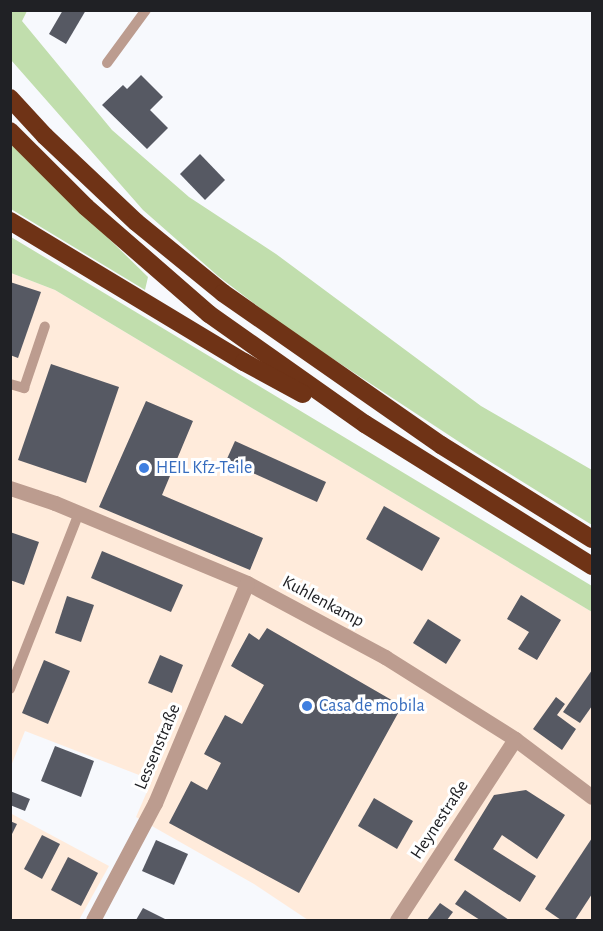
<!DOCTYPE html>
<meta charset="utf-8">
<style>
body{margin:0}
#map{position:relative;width:603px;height:931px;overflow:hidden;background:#f7f9fd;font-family:"Alegreya Sans",sans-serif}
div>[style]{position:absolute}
.commercial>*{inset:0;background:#ffebdb}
.green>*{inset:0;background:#c1dead}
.building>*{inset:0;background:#565963}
.lane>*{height:10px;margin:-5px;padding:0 5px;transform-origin:5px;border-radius:5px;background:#bc9c8f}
.street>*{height:15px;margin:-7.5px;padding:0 7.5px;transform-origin:7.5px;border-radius:7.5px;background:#bc9c8f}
.highway>*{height:18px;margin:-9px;padding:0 9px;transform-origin:9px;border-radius:9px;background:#6f3316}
.dots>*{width:16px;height:16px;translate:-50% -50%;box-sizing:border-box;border:3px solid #fff;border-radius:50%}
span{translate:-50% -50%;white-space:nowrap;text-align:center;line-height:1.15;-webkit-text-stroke:6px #fff;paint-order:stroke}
.shop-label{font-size:18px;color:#366cbe}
.left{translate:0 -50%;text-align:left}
.street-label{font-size:18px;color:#202125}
.frame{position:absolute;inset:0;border:12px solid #202125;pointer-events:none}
</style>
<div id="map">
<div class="commercial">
<div style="clip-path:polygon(11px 273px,55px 290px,592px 612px,592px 920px,308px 920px,254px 884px,136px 817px,152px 780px,25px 731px,11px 766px)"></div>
<div style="clip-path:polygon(10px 813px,109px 866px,79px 920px,11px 920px)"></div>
</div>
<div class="green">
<div style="clip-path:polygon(11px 11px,27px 11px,22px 21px,112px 130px,189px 197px,276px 254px,481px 406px,592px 470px,592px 525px,476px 453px,289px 330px,218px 276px,143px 210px,11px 60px)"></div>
<div style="clip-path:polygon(10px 142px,148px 277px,145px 290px,11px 209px)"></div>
<div style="clip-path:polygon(11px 237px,592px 586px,592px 612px,55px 290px,11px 273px)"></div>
</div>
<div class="building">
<div style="clip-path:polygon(63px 10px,86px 10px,66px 44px,49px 34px)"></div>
<div style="clip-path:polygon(141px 75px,163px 97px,150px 110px,168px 128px,147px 149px,102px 105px,123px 85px,127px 89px)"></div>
<div style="clip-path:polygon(200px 154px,225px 180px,205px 200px,180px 174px)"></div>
<div style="clip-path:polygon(10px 282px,41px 292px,18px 358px,10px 355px)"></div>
<div style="clip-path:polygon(51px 364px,119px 387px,86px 483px,18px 460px)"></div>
<div style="clip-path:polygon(146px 401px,193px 421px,162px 495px,263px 538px,250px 570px,99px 507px)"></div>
<div style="clip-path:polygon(235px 441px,326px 482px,317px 502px,226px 461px)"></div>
<div style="clip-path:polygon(384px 506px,440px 538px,422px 571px,366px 539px)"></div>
<div style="clip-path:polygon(10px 532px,39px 542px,24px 585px,10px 580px)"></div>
<div style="clip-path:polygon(102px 551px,183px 585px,171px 612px,91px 578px)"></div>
<div style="clip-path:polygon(521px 595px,561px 620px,537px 660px,518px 649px,529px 632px,507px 619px)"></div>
<div style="clip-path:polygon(67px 596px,94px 605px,81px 642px,55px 633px)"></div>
<div style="clip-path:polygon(428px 619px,461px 640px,446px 664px,413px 643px)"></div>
<div style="clip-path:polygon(267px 628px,402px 706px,299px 893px,169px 823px,191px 781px,207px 790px,221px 763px,204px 754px,225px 715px,242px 724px,264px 685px,231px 666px,249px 633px,259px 640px)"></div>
<div style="clip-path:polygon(160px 655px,183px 665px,172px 693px,148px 683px)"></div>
<div style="clip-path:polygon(44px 660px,70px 671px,48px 724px,22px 713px)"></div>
<div style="clip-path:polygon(592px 670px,592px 706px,580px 723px,563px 712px)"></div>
<div style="clip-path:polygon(556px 697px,565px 704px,557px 715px,576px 729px,562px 750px,533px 729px)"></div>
<div style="clip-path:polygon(55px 746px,94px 761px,81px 797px,41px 781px)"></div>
<div style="clip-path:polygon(526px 790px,565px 815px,537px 859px,502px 835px,493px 849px,536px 876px,520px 902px,454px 860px,494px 795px)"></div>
<div style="clip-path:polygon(10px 791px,30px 799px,25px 811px,10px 805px)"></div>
<div style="clip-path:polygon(374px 798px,413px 821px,397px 849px,358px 826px)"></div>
<div style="clip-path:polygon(10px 821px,17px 824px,10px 838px)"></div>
<div style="clip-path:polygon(42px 835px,60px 844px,42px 879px,24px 869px)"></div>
<div style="clip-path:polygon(592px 838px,592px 894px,575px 920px,561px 920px,545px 909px)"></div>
<div style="clip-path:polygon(156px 840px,188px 854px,174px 885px,142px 871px)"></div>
<div style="clip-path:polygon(68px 857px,98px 873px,81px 906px,51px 890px)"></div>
<div style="clip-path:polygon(465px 890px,509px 920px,480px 920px,455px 904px)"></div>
<div style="clip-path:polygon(440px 903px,453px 912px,447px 920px,427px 920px)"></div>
<div style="clip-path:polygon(143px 908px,167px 920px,136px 920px)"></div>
</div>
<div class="lane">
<div style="left:107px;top:63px;width:66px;rotate:-53.7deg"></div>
<div style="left:10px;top:384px;width:15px;rotate:16deg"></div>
<div style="left:24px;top:388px;width:65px;rotate:-71.3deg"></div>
<div style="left:10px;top:689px;width:189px;rotate:-68.6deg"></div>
</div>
<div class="street">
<div style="left:10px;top:488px;width:47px;rotate:18.4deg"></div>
<div style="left:55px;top:503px;width:208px;rotate:22.6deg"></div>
<div style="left:247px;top:583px;width:157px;rotate:28.2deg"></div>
<div style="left:385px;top:657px;width:154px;rotate:32.2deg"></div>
<div style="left:515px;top:739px;width:96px;rotate:37deg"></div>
<div style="left:93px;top:920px;width:132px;rotate:-62.1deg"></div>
<div style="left:155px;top:803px;width:238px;rotate:-67.3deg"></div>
<div style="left:397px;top:920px;width:216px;rotate:-56.9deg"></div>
</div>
<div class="highway">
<div style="left:10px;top:98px;width:52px;rotate:47.4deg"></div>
<div style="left:45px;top:136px;width:125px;rotate:43.4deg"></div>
<div style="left:136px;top:222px;width:112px;rotate:39.2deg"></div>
<div style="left:223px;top:293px;width:266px;rotate:34.9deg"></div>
<div style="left:441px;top:445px;width:178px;rotate:31.9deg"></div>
<div style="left:10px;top:131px;width:107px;rotate:45deg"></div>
<div style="left:86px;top:207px;width:163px;rotate:41deg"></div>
<div style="left:209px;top:314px;width:191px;rotate:35.2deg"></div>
<div style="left:365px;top:424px;width:268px;rotate:32deg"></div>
<div style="left:10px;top:221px;width:273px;rotate:31.1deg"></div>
<div style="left:244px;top:362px;width:67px;rotate:28.5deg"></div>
</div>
<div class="dots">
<div style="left:144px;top:468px;background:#3f7fe0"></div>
<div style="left:307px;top:706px;background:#3f7fe0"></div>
</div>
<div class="shop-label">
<span class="left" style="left:156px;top:468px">HEIL Kfz-Teile</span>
<span class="left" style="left:319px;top:706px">Casa de mobila</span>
</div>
<div class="street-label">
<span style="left:323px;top:602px;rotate:28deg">Kuhlenkamp</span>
<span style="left:158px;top:747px;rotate:-67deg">Lessenstraße</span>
<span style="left:440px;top:820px;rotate:-57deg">Heynestraße</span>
</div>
<div class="frame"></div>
</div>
